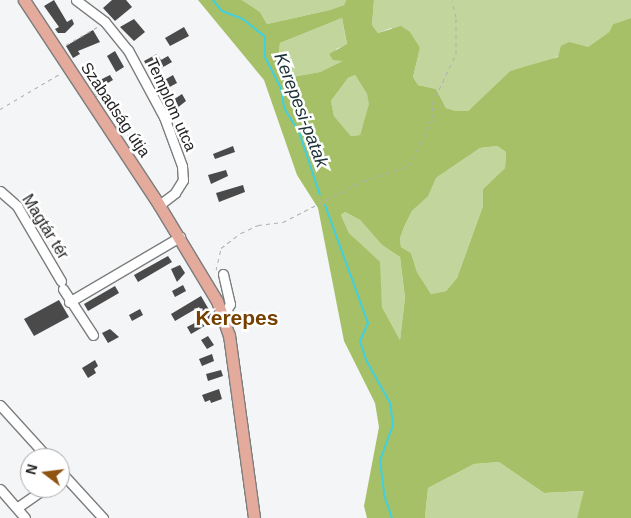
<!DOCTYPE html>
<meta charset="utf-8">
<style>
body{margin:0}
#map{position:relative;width:631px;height:518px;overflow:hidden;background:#f3f5f6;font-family:Arial,sans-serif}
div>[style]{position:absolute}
.green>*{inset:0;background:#c2d59c}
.forest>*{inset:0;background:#a5c066}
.stream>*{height:2px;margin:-1px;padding:0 1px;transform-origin:1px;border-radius:1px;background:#41d0df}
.building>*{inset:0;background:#4a4a4b}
.path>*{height:1px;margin-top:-0.5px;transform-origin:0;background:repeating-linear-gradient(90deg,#afb0b1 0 4px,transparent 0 8px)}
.roads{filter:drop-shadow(1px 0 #7c7d7e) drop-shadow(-1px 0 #7c7d7e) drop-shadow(0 1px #7c7d7e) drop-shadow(0 -1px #7c7d7e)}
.minor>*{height:9px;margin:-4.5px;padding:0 4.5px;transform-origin:4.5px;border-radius:4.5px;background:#fff}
.major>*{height:11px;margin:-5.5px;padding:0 5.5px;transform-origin:5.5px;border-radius:5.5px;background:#e4aa9b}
span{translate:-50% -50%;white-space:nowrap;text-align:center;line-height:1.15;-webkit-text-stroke:5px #fff;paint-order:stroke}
.street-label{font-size:16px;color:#242425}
.water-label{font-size:18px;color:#1b3336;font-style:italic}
.district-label{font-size:21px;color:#754000;font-weight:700}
.north{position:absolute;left:20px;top:448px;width:50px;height:50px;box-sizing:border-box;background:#fff;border:1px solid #a7a7a8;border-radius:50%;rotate:285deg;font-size:14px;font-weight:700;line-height:20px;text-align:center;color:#242425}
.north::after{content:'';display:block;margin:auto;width:18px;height:22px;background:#8f5312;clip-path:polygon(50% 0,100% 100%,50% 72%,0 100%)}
</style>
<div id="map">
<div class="green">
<div style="clip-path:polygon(242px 0,346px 0,344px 5px,330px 10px,267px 24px,260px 12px)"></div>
<div style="clip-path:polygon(374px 0,631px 0,631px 18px,613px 24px,609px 32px,588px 47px,578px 47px,539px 65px,510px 71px,468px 111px,456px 111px,446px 108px,436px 89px,418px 85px,413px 77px,420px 48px,391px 28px,378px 33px,372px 25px)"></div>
<div style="clip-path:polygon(342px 18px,347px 45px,336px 49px,344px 61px,320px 72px,292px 77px,279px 52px,280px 43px)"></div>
<div style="clip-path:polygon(355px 75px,367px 94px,370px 104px,360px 135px,351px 136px,334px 116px,331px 101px,348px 78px)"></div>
<div style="clip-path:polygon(497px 146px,506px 152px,505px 168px,483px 189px,483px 206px,457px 278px,446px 291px,431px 294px,417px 272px,411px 253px,401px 247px,400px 238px,404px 227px,412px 211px,428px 195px,436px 178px,480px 148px)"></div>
<div style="clip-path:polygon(345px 212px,360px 220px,382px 245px,400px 257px,405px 298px,400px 340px,382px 307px,379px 263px,349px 233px,341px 215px)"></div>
<div style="clip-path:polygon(499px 462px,544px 493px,585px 491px,577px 518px,425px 518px,428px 488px,474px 464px)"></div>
</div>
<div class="forest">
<div style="clip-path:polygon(evenodd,198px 0,242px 0,260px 12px,267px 24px,330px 10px,344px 5px,346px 0,374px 0,372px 25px,378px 33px,401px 26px,410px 32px,420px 48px,413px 77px,418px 85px,436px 89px,446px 108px,456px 111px,468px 111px,510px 71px,558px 57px,561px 46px,569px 42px,588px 47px,609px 32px,613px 24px,631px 18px,631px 518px,577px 518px,584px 491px,544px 493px,499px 462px,474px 464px,428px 488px,425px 518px,367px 518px,364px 506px,379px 427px,375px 403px,344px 341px,318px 208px,297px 175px,264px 80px,198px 0,342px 18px,347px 44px,329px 54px,333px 60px,343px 61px,320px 72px,292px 77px,279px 52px,280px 43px,342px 18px,198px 0,355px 75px,367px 94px,369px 104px,360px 135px,351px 136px,334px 116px,331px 101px,348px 78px,355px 75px,198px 0,497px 146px,506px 152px,505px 168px,483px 189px,483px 206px,457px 278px,446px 291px,431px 294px,417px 272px,411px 253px,401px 247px,400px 238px,404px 227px,412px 211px,428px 196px,436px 178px,480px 148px,497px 146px,198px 0,345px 212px,360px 220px,382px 245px,400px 257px,405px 298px,400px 340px,382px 307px,380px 262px,349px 233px,341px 215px,345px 212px)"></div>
</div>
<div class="stream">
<div style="left:213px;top:0;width:14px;rotate:51deg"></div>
<div style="left:222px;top:11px;width:22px;rotate:21deg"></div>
<div style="left:243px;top:19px;width:28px;rotate:39deg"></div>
<div style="left:265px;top:37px;width:20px;rotate:90deg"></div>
<div style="left:265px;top:57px;width:35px;rotate:63deg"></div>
<div style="left:281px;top:88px;width:20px;rotate:81deg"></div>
<div style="left:284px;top:108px;width:28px;rotate:58deg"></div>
<div style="left:299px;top:132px;width:66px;rotate:71.6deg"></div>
<div style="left:325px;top:205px;width:126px;rotate:70deg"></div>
<div style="left:368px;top:323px;width:20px;rotate:114deg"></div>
<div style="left:360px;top:341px;width:20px;rotate:72deg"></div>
<div style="left:366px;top:360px;width:49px;rotate:60.8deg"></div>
<div style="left:390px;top:403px;width:22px;rotate:82deg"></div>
<div style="left:393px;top:425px;width:37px;rotate:110deg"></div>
<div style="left:380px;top:460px;width:35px;rotate:83deg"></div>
<div style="left:384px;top:495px;width:24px;rotate:71deg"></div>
</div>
<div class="building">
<div style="clip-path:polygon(54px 0,67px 22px,72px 19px,74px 24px,65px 33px,58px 33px,55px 29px,59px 27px,44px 6px)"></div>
<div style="clip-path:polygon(112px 0,126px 0,132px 7px,115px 21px,103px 8px)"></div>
<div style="clip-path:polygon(134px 19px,145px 32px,134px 41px,120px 27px)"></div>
<div style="clip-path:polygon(184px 27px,189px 36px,170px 46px,165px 38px)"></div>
<div style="clip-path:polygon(93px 30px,100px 42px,78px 51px,80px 54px,73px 58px,66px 46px)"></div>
<div style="clip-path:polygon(115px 51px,124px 67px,116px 72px,107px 56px)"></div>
<div style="clip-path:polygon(157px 54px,161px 60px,168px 56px,172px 62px,151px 74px,144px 61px)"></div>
<div style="clip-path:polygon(110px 75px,113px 80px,101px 87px,104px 93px,97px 97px,90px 85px)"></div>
<div style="clip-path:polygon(173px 75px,177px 83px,166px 89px,173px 100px,182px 94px,186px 101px,172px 112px,156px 85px)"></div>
<div style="clip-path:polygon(132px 133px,146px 147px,138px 152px,127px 136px)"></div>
<div style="clip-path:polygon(233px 146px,235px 152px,215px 159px,213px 154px)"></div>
<div style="clip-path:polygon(226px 170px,228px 176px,211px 184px,208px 175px)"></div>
<div style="clip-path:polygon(243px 185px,245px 192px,219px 202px,216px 193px)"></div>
<div style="clip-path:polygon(168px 256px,172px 262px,138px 282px,134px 275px)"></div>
<div style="clip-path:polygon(180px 265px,185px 273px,177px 282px,171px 269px)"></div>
<div style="clip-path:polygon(183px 285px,186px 291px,175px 297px,172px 291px)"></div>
<div style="clip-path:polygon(115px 286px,119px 293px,88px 311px,84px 304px)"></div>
<div style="clip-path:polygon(201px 296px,215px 320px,191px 334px,187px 327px,204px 318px,199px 307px,175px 321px,171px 314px)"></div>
<div style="clip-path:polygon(59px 300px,69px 317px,34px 336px,24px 319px)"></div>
<div style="clip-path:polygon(140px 309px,143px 315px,132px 321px,129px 315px)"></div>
<div style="clip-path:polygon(110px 329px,119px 337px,108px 343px,102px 333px)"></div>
<div style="clip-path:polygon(208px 336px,214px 345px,207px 349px,201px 340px)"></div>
<div style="clip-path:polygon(212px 354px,214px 361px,202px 366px,199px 359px)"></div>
<div style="clip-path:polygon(95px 360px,98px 366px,94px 369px,96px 373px,88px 378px,82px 368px)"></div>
<div style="clip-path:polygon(221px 370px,223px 376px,208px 381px,206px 374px)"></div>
<div style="clip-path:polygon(219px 389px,222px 399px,211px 403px,210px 400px,205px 402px,202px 395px)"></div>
</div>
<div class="path">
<div style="left:66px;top:45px;width:36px;rotate:-30deg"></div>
<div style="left:0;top:109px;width:71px;rotate:-30.5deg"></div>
<div style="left:216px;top:270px;width:23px;rotate:-77deg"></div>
<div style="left:221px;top:248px;width:25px;rotate:-37deg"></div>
<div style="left:241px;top:233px;width:19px;rotate:-25deg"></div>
<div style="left:258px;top:225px;width:25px;rotate:-7deg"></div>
<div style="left:283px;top:222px;width:90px;rotate:-27.1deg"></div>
<div style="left:363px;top:181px;width:48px;rotate:-18.1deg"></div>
<div style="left:409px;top:166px;width:54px;rotate:-63.4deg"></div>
<div style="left:433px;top:118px;width:14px;rotate:-94deg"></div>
<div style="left:432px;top:104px;width:55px;rotate:-64.4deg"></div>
<div style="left:456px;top:54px;width:37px;rotate:-90deg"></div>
<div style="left:456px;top:17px;width:17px;rotate:-103deg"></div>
</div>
<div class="roads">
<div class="minor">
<div style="left:76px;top:0;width:36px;rotate:37deg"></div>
<div style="left:105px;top:22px;width:36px;rotate:51deg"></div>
<div style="left:128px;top:50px;width:76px;rotate:61.8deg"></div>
<div style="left:164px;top:117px;width:52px;rotate:69.8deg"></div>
<div style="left:182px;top:166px;width:14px;rotate:86deg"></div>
<div style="left:183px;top:180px;width:15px;rotate:122deg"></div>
<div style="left:175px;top:193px;width:20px;rotate:143deg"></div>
<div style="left:0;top:191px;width:23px;rotate:41deg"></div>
<div style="left:17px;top:206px;width:87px;rotate:59.6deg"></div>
<div style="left:223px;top:274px;width:31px;rotate:77deg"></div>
<div style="left:230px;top:304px;width:14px;rotate:120deg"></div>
<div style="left:63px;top:289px;width:55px;rotate:56.9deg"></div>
<div style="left:69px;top:302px;width:129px;rotate:-30.4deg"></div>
<div style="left:0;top:405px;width:72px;rotate:47.8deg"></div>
<div style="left:60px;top:471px;width:64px;rotate:47.5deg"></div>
<div style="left:0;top:489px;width:38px;rotate:49deg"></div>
<div style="left:18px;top:507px;width:33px;rotate:-35deg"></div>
</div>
<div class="major">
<div style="left:24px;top:0;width:245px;rotate:56.6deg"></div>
<div style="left:159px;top:205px;width:112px;rotate:58.9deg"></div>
<div style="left:217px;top:301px;width:36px;rotate:71deg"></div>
<div style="left:229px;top:335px;width:185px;rotate:82.2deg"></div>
</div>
</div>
<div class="street-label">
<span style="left:171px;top:105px;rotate:66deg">Templom utca</span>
<span style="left:115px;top:110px;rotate:56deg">Szabadság útja</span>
<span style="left:45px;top:227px;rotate:58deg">Magtár tér</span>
</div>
<div class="water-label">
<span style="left:301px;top:110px;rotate:69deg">Kerepesi-patak</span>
</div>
<div class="district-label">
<span style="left:237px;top:318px">Kerepes</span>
</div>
<div class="north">N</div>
</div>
